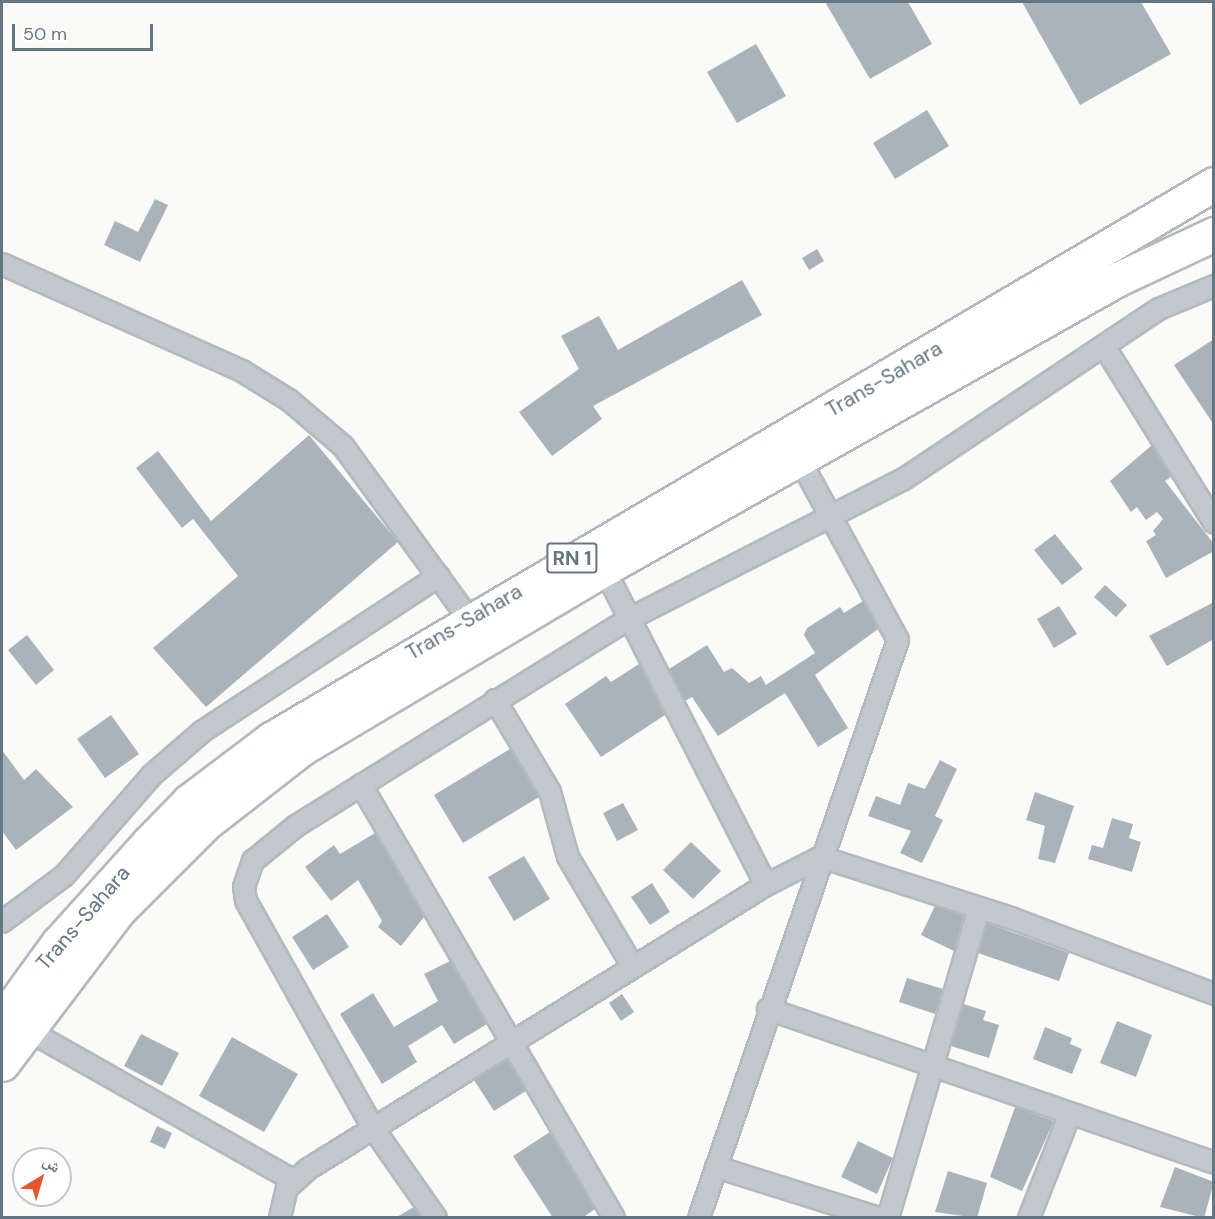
<!DOCTYPE html>
<meta charset="utf-8">
<style>
body{margin:0}
#map{position:relative;width:1215px;height:1219px;overflow:hidden;background:#fafaf8;font-family:"DM Sans","Noto Naskh Arabic",sans-serif}
div>[style]{position:absolute}
.building>*{inset:0;background:#aab3b9}
.roads{filter:drop-shadow(2px 0 #b4b9bd) drop-shadow(-2px 0 #b4b9bd) drop-shadow(0 2px #b4b9bd) drop-shadow(0 -2px #b4b9bd)}
.street>*{height:20px;margin:-10px;padding:0 10px;transform-origin:10px;border-radius:10px;background:#c3c8cc}
.highway>*{height:33px;margin:-16.5px;padding:0 16.5px;transform-origin:16.5px;border-radius:16.5px;background:#fff}
span{translate:-50% -50%;white-space:nowrap;text-align:center;line-height:1.15;-webkit-text-stroke:6px #fff;paint-order:stroke}
.shield-label span{padding:2px 4px;background:#fff;border:2px solid;border-radius:4px;-webkit-text-stroke-width:0}
.shield-label{font-size:20px;color:#657683;font-weight:700}
.street-label{font-size:21px;color:#657683}
.frame{position:absolute;inset:0;border:3px solid #657683;pointer-events:none}
.north{position:absolute;left:12px;top:1147px;width:60px;height:60px;box-sizing:border-box;background:#fff;border:2px solid #c1c8cd;border-radius:50%;rotate:38deg;font-size:16px;font-weight:700;line-height:24px;text-align:center;color:#657683}
.north::after{content:'';display:block;margin:auto;width:21px;height:27px;background:#e4572e;clip-path:polygon(50% 0,100% 100%,50% 72%,0 100%)}
.scale{position:absolute;left:12px;top:24px;width:141px;height:27px;box-sizing:border-box;border:3px solid #657683;border-top:0;padding-left:8px;font-size:18px;line-height:21px;white-space:nowrap;color:#657683;-webkit-text-stroke:4px #fff;paint-order:stroke}
</style>
<div id="map">
<div class="building">
<div style="clip-path:polygon(825px 2px,908px 2px,932px 44px,870px 79px)"></div>
<div style="clip-path:polygon(1022px 2px,1141px 2px,1171px 54px,1080px 105px)"></div>
<div style="clip-path:polygon(756px 44px,786px 96px,737px 123px,707px 72px)"></div>
<div style="clip-path:polygon(927px 110px,949px 146px,895px 179px,873px 143px)"></div>
<div style="clip-path:polygon(155px 199px,168px 205px,140px 262px,104px 245px,115px 221px,138px 232px)"></div>
<div style="clip-path:polygon(817px 249px,824px 261px,809px 270px,802px 258px)"></div>
<div style="clip-path:polygon(742px 280px,762px 315px,593px 406px,602px 419px,552px 456px,519px 412px,579px 369px,561px 336px,599px 316px,618px 350px)"></div>
<div style="clip-path:polygon(1214px 339px,1214px 425px,1174px 365px)"></div>
<div style="clip-path:polygon(309px 435px,398px 542px,206px 707px,153px 648px,238px 576px,193px 519px,182px 528px,136px 468px,158px 451px,211px 521px)"></div>
<div style="clip-path:polygon(1152px 445px,1171px 477px,1165px 481px,1214px 544px,1214px 551px,1166px 578px,1146px 541px,1156px 535px,1153px 531px,1163px 519px,1157px 512px,1146px 520px,1137px 507px,1131px 512px,1110px 481px)"></div>
<div style="clip-path:polygon(1055px 534px,1083px 569px,1062px 585px,1034px 550px)"></div>
<div style="clip-path:polygon(1105px 585px,1127px 605px,1116px 617px,1094px 597px)"></div>
<div style="clip-path:polygon(863px 601px,878px 629px,815px 675px,848px 728px,818px 747px,785px 693px,718px 736px,692px 697px,685px 701px,669px 669px,707px 645px,724px 672px,732px 668px,749px 683px,761px 676px,766px 685px,815px 653px,804px 635px,807px 628px,840px 607px,844px 613px)"></div>
<div style="clip-path:polygon(1214px 602px,1214px 639px,1167px 666px,1149px 636px)"></div>
<div style="clip-path:polygon(1059px 606px,1077px 634px,1054px 648px,1037px 619px)"></div>
<div style="clip-path:polygon(27px 635px,54px 670px,36px 685px,8px 650px)"></div>
<div style="clip-path:polygon(639px 664px,665px 715px,601px 757px,565px 704px,606px 676px,611px 682px)"></div>
<div style="clip-path:polygon(111px 715px,139px 754px,105px 778px,77px 739px)"></div>
<div style="clip-path:polygon(510px 749px,539px 797px,463px 843px,434px 795px)"></div>
<div style="clip-path:polygon(2px 750px,24px 780px,36px 769px,73px 807px,16px 850px,2px 831px)"></div>
<div style="clip-path:polygon(940px 760px,957px 769px,935px 816px,943px 820px,922px 863px,900px 853px,911px 831px,868px 816px,876px 796px,900px 805px,908px 783px,925px 789px)"></div>
<div style="clip-path:polygon(1035px 792px,1074px 806px,1055px 863px,1038px 859px,1045px 826px,1026px 820px)"></div>
<div style="clip-path:polygon(623px 803px,638px 830px,617px 841px,603px 813px)"></div>
<div style="clip-path:polygon(1112px 818px,1133px 824px,1129px 838px,1141px 842px,1132px 872px,1088px 859px,1092px 845px,1103px 848px)"></div>
<div style="clip-path:polygon(375px 833px,424px 917px,401px 946px,378px 927px,382px 921px,358px 880px,331px 901px,305px 867px,334px 845px,340px 854px)"></div>
<div style="clip-path:polygon(691px 842px,721px 871px,693px 899px,663px 870px)"></div>
<div style="clip-path:polygon(524px 856px,550px 899px,514px 921px,488px 877px)"></div>
<div style="clip-path:polygon(652px 883px,670px 912px,650px 925px,631px 897px)"></div>
<div style="clip-path:polygon(935px 906px,964px 916px,954px 951px,921px 935px)"></div>
<div style="clip-path:polygon(327px 914px,349px 947px,313px 970px,292px 937px)"></div>
<div style="clip-path:polygon(987px 923px,1069px 953px,1059px 981px,978px 953px)"></div>
<div style="clip-path:polygon(450px 961px,487px 1024px,454px 1044px,442px 1025px,408px 1046px,417px 1062px,382px 1084px,340px 1014px,373px 993px,394px 1027px,438px 1001px,424px 974px)"></div>
<div style="clip-path:polygon(907px 978px,943px 989px,935px 1014px,899px 1002px)"></div>
<div style="clip-path:polygon(622px 994px,634px 1012px,621px 1021px,609px 1003px)"></div>
<div style="clip-path:polygon(963px 1004px,986px 1011px,983px 1020px,999px 1025px,989px 1058px,951px 1046px)"></div>
<div style="clip-path:polygon(1117px 1021px,1152px 1035px,1136px 1077px,1100px 1063px)"></div>
<div style="clip-path:polygon(1045px 1027px,1072px 1038px,1070px 1044px,1082px 1049px,1072px 1074px,1033px 1059px)"></div>
<div style="clip-path:polygon(141px 1034px,179px 1053px,162px 1086px,124px 1066px)"></div>
<div style="clip-path:polygon(232px 1037px,298px 1074px,264px 1132px,199px 1096px)"></div>
<div style="clip-path:polygon(507px 1059px,526px 1091px,494px 1111px,474px 1080px)"></div>
<div style="clip-path:polygon(1015px 1107px,1054px 1121px,1022px 1191px,990px 1177px)"></div>
<div style="clip-path:polygon(157px 1126px,172px 1133px,165px 1149px,150px 1142px)"></div>
<div style="clip-path:polygon(550px 1132px,595px 1209px,582px 1218px,553px 1218px,513px 1156px)"></div>
<div style="clip-path:polygon(858px 1141px,893px 1158px,877px 1194px,841px 1177px)"></div>
<div style="clip-path:polygon(1175px 1167px,1214px 1182px,1204px 1218px,1160px 1207px)"></div>
<div style="clip-path:polygon(948px 1171px,987px 1183px,977px 1218px,935px 1212px)"></div>
<div style="clip-path:polygon(414px 1207px,421px 1218px,395px 1218px)"></div>
</div>
<div class="roads">
<div class="street">
<div style="left:2px;top:264px;width:263px;rotate:24deg"></div>
<div style="left:242px;top:371px;width:55px;rotate:31.7deg"></div>
<div style="left:289px;top:400px;width:71px;rotate:40.4deg"></div>
<div style="left:343px;top:446px;width:214px;rotate:53.9deg"></div>
<div style="left:1104px;top:346px;width:208px;rotate:58.1deg"></div>
<div style="left:495px;top:700px;width:107px;rotate:59.1deg"></div>
<div style="left:550px;top:792px;width:67px;rotate:74.5deg"></div>
<div style="left:568px;top:857px;width:128px;rotate:59.4deg"></div>
<div style="left:361px;top:785px;width:501px;rotate:59.7deg"></div>
<div style="left:766px;top:885px;width:62px;rotate:-27deg"></div>
<div style="left:821px;top:857px;width:200px;rotate:17.8deg"></div>
<div style="left:1011px;top:918px;width:217px;rotate:20.5deg"></div>
<div style="left:2px;top:922px;width:77px;rotate:-36.6deg"></div>
<div style="left:64px;top:876px;width:134px;rotate:-48.9deg"></div>
<div style="left:152px;top:775px;width:67px;rotate:-40.8deg"></div>
<div style="left:203px;top:731px;width:282px;rotate:-33.3deg"></div>
<div style="left:768px;top:1009px;width:472px;rotate:19deg"></div>
<div style="left:24px;top:1028px;width:310px;rotate:29.5deg"></div>
<div style="left:716px;top:1167px;width:171px;rotate:17.4deg"></div>
<div style="left:280px;top:1218px;width:31px;rotate:-77deg"></div>
<div style="left:287px;top:1188px;width:28px;rotate:-42deg"></div>
<div style="left:308px;top:1169px;width:539px;rotate:-31.8deg"></div>
<div style="left:766px;top:885px;width:355px;rotate:-117.1deg"></div>
<div style="left:436px;top:1218px;width:110px;rotate:-125deg"></div>
<div style="left:373px;top:1128px;width:260px;rotate:-119.2deg"></div>
<div style="left:246px;top:901px;width:14px;rotate:-98deg"></div>
<div style="left:244px;top:887px;width:28px;rotate:-71deg"></div>
<div style="left:253px;top:861px;width:55px;rotate:-39.1deg"></div>
<div style="left:296px;top:826px;width:390px;rotate:-31.9deg"></div>
<div style="left:627px;top:620px;width:311px;rotate:-27deg"></div>
<div style="left:904px;top:479px;width:306px;rotate:-33.7deg"></div>
<div style="left:1159px;top:309px;width:60px;rotate:-22.7deg"></div>
<div style="left:699px;top:1218px;width:611px;rotate:-71deg"></div>
<div style="left:898px;top:640px;width:205px;rotate:-118.6deg"></div>
<div style="left:888px;top:1218px;width:323px;rotate:-73.6deg"></div>
<div style="left:1029px;top:1218px;width:112px;rotate:-68.5deg"></div>
</div>
<div class="highway">
<div style="left:2px;top:1020px;width:95px;rotate:-54deg"></div>
<div style="left:58px;top:943px;width:136px;rotate:-48deg"></div>
<div style="left:149px;top:842px;width:57px;rotate:-45.7deg"></div>
<div style="left:189px;top:801px;width:103px;rotate:-37.1deg"></div>
<div style="left:271px;top:739px;width:1094px;rotate:-30.48deg"></div>
<div style="left:2px;top:1064px;width:193px;rotate:-52.8deg"></div>
<div style="left:119px;top:910px;width:123px;rotate:-45deg"></div>
<div style="left:206px;top:823px;width:120px;rotate:-37.9deg"></div>
<div style="left:301px;top:749px;width:352px;rotate:-30.7deg"></div>
<div style="left:604px;top:569px;width:590px;rotate:-29.43deg"></div>
<div style="left:1118px;top:279px;width:106px;rotate:-25.1deg"></div>
</div>
</div>
<div class="shield-label">
<span style="left:572px;top:558px">RN 1</span>
</div>
<div class="street-label">
<span style="left:884px;top:379px;rotate:-30deg">Trans-Sahara</span>
<span style="left:464px;top:622px;rotate:-30deg">Trans-Sahara</span>
<span style="left:83px;top:918px;rotate:-49deg">Trans-Sahara</span>
</div>
<div class="frame"></div>
<div class="north">ش</div>
<div class="scale">50 m</div>
</div>
